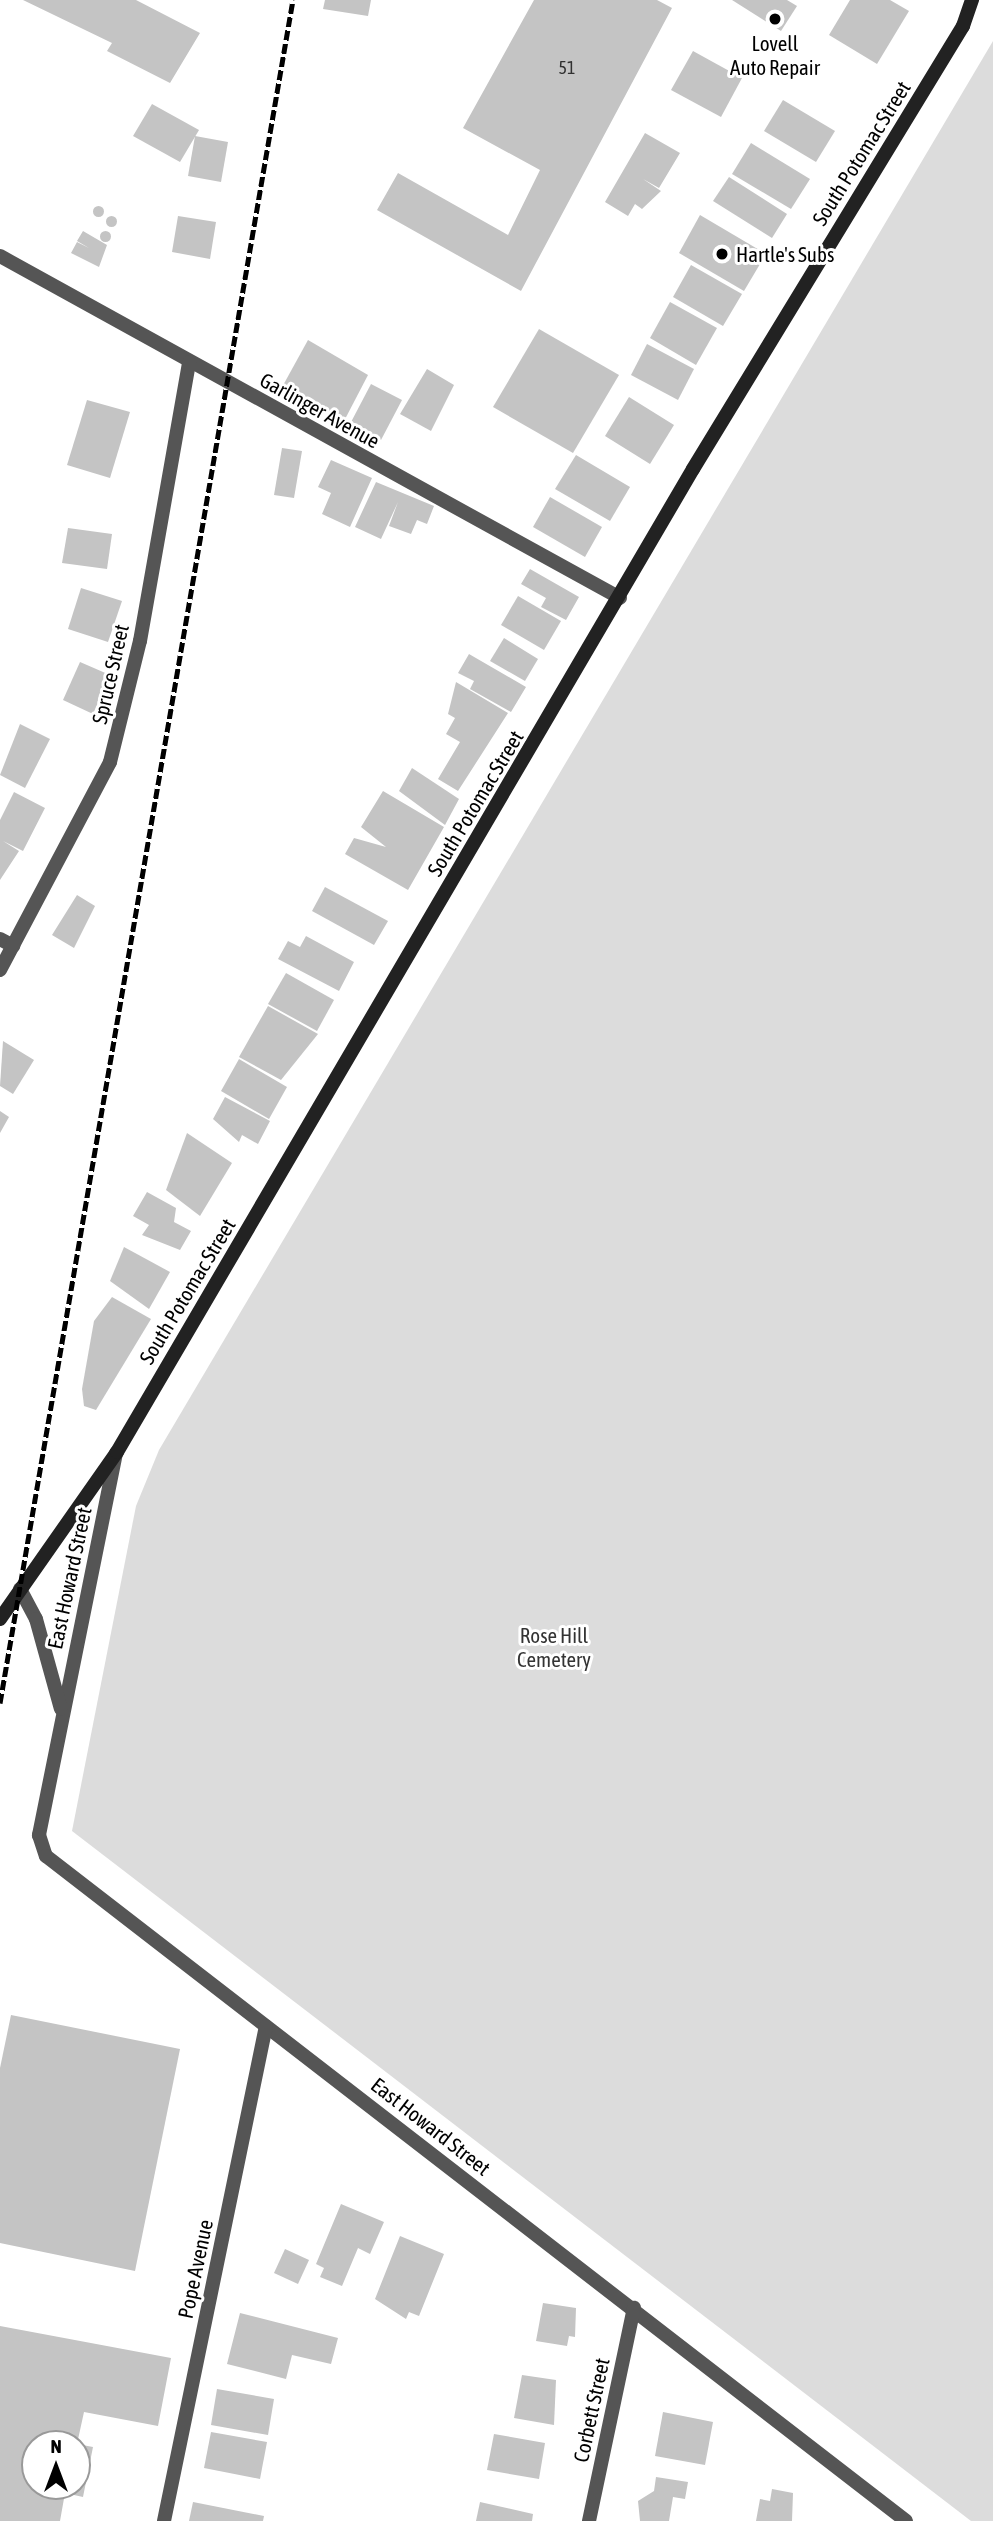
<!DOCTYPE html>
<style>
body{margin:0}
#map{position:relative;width:993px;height:2521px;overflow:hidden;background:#fff;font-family:"Asap Condensed",sans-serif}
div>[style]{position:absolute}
.green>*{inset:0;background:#dcdcdc}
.building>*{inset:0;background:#c4c4c4}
.round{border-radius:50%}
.minor>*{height:14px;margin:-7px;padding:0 7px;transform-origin:7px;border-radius:7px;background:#555}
.secondary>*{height:14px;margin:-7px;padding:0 7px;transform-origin:7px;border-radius:7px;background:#222}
.rail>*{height:5px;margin-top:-2.5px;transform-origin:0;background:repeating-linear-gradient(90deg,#000 0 10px,transparent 0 13.5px)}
.dots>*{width:19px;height:19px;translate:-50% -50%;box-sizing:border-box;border:4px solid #fff;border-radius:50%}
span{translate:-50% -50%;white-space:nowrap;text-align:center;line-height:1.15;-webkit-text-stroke:6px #fff;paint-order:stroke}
.number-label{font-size:18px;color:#313131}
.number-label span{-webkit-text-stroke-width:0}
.poi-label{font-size:21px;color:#000}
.left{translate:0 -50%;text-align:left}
.street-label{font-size:21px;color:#000}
.park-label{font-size:21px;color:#333}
.north{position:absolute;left:21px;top:2430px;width:70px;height:70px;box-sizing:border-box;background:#fff;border:2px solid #999;border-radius:50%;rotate:0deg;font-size:19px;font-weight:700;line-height:28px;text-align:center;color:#000}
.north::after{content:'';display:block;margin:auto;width:24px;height:32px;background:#000;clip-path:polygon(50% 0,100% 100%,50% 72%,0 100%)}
</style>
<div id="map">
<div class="green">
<div style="clip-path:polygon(993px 41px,993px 2521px,971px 2521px,72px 1831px,136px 1506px,159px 1450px)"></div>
</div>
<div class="building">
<div style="clip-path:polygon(23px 0,136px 0,200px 33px,170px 83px,107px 51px,112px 43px)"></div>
<div style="clip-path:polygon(325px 0,371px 0,368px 16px,323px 9px)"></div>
<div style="clip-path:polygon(534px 0,657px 0,672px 8px,521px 291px,377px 210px,398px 173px,508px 235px,540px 170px,463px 128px)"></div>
<div style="clip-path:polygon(732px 0,787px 0,797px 6px,781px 31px)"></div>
<div style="clip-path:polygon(850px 0,890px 0,909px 11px,877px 64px,829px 35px)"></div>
<div style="clip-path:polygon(693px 51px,742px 78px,721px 117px,671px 90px)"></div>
<div style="clip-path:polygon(783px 100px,835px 131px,816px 162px,764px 131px)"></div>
<div style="clip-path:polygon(152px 104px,199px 130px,180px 162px,133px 136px)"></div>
<div style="clip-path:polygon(645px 133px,680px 153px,659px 188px,643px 179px,661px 191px,642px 209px,635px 204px,628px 216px,605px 202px)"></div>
<div style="clip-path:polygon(195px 136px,228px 142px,221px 182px,188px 176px)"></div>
<div style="clip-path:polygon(751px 143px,810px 179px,791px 209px,732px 174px)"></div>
<div style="clip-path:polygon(729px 177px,787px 214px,772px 238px,713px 201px)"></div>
<div class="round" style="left:92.5px;top:205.5px;width:11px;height:11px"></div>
<div style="clip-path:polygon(700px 215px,766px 254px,744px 291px,679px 253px)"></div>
<div class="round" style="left:105.5px;top:215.5px;width:11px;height:11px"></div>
<div style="clip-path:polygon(178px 216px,216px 222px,210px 259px,172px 252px)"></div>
<div class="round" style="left:99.5px;top:230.5px;width:11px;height:11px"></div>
<div style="clip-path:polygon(83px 231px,107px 245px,99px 267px,71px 253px,77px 242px,89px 248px,77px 241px)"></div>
<div style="clip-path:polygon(691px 265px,742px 294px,723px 326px,673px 297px)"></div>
<div style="clip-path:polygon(670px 302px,717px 328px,696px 365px,650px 338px)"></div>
<div style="clip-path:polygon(539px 329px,619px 375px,573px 453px,493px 407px)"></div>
<div style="clip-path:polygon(308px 340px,368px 375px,343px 423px,281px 389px)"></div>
<div style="clip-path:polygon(647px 344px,694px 369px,678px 400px,631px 375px)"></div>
<div style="clip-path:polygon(427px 369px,454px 385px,431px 431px,400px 414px)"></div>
<div style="clip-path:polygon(371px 384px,402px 400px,381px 440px,350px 424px)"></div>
<div style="clip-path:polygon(629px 397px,674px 425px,650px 464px,605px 436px)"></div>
<div style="clip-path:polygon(87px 400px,130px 412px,110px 478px,67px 465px)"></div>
<div style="clip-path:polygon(282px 448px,302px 451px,294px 498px,274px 495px)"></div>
<div style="clip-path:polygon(576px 455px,630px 487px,610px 521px,555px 489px)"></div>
<div style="clip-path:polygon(331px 460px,372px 478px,350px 527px,322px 514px,331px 493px,318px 487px)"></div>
<div style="clip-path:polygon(376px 482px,434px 506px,427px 524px,417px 520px,411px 534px,389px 526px,398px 502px,381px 539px,355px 527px)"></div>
<div style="clip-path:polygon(550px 497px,602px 527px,585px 557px,533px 527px)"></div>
<div style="clip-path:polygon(68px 528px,112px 534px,107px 569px,62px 563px)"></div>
<div style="clip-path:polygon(530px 569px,579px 597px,566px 620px,541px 607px,546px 598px,521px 584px)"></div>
<div style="clip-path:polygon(81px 588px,122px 601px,108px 642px,68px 629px)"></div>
<div style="clip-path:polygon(518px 596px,561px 621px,544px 650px,501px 625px)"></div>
<div style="clip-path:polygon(504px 638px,538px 659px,525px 681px,490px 661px)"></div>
<div style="clip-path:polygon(469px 654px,526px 687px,511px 712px,470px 689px,474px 681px,458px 673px)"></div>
<div style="clip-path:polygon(80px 662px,110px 675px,93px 714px,63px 700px)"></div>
<div style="clip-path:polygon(456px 682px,508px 713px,458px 791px,438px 779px,460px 742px,446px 734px,455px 718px,448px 714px)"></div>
<div style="clip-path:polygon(20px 724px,50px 739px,25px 788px,0 775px)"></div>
<div style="clip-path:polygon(412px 768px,459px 799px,445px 825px,399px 791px)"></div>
<div style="clip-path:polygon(383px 791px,444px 827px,408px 890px,345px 854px,354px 838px,386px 847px,361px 827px)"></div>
<div style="clip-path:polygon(14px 792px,45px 808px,23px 851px,3px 841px,19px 851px,0 880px,0 820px)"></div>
<div style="clip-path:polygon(325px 887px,388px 921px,374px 945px,312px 911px)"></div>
<div style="clip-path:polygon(77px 895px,95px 906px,74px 948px,52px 935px)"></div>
<div style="clip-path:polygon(306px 936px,354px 962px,339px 991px,278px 959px,288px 941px,300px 947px)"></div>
<div style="clip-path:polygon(286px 973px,334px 1000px,317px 1031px,268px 1004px)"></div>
<div style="clip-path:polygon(268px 1006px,318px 1034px,281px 1080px,239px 1057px)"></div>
<div style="clip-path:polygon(3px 1041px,34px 1060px,13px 1094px,0 1086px)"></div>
<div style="clip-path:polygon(239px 1059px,287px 1087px,269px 1119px,221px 1091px)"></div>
<div style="clip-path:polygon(225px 1097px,270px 1121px,258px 1144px,242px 1135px,239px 1142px,213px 1119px)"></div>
<div style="clip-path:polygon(0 1111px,9px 1117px,0 1133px)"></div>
<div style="clip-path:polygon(187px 1133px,232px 1163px,200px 1216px,166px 1190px)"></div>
<div style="clip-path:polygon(147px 1192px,176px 1208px,174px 1222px,191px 1231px,180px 1250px,142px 1235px,149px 1225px,133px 1216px)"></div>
<div style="clip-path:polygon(124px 1247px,170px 1272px,149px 1309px,110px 1281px)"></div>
<div style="clip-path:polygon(112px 1297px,151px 1319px,96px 1410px,84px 1406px,82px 1389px,94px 1321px)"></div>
<div style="clip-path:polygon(11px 2015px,180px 2049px,135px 2271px,0 2243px,0 2068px)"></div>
<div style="clip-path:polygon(341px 2204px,384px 2222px,370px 2254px,358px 2248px,342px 2286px,320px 2277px,324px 2268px,316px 2264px)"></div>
<div style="clip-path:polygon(400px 2236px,444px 2254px,419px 2316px,409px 2312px,406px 2319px,375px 2299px)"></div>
<div style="clip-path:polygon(285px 2249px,309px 2260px,298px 2284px,274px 2273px)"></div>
<div style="clip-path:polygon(543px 2303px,576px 2308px,575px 2337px,569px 2336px,567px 2346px,536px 2341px)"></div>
<div style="clip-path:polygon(240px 2313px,338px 2338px,331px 2364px,292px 2355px,286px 2379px,227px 2364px)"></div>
<div style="clip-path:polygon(0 2326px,171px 2358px,158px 2426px,84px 2412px,77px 2444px,35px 2444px,35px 2486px,77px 2486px,77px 2444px,93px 2447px,83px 2497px,65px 2493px,60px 2521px,0 2521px)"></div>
<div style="clip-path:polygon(522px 2375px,556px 2380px,554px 2425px,514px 2418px)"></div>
<div style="clip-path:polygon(217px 2389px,274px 2399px,268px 2435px,211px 2425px)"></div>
<div style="clip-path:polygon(663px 2412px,713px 2422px,705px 2465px,655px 2456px)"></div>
<div style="clip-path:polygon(211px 2432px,267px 2442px,260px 2479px,204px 2468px)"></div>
<div style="clip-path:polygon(494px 2434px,545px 2443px,539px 2479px,487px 2470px)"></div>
<div style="clip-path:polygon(656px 2477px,688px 2482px,685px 2499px,673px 2497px,669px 2521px,640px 2521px,638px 2501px,654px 2491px)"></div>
<div style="clip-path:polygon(772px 2489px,793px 2493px,792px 2521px,756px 2521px,760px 2499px,770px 2501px)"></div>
<div style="clip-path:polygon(193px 2502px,264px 2516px,263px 2521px,189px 2521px)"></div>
<div style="clip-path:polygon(480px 2502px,533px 2514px,532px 2521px,476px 2521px)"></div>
</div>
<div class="minor">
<div style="left:0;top:256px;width:708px;rotate:28.88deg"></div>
<div style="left:0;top:939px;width:15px;rotate:28deg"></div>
<div style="left:0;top:970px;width:235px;rotate:-62.1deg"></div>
<div style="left:110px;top:762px;width:125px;rotate:-76.1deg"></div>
<div style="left:140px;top:641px;width:283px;rotate:-80deg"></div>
<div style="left:116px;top:1453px;width:390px;rotate:101.4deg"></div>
<div style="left:39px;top:1835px;width:22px;rotate:72deg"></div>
<div style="left:46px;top:1856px;width:1087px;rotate:37.71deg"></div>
<div style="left:20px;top:1589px;width:34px;rotate:62deg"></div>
<div style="left:36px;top:1619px;width:93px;rotate:74.5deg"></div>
<div style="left:164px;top:2521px;width:505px;rotate:-78.36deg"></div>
<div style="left:589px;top:2521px;width:218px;rotate:-78.1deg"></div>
</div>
<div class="secondary">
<div style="left:0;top:1619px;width:204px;rotate:-55deg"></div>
<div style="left:117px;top:1452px;width:1139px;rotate:-59.63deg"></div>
<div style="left:693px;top:469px;width:519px;rotate:-58.64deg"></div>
<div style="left:963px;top:26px;width:28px;rotate:-71deg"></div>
</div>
<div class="rail">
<div style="left:0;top:1703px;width:1728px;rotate:-80.24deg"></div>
</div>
<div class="dots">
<div style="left:775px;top:19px;background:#000"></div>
<div style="left:722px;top:254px;background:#000"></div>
</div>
<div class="number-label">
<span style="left:567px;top:68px">51</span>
</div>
<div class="poi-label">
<span style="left:775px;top:55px">Lovell<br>Auto Repair</span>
<span class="left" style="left:736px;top:254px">Hartle's Subs</span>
</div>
<div class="street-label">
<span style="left:861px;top:153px;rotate:-58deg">South Potomac Street</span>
<span style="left:320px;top:410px;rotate:29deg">Garlinger Avenue</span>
<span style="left:110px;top:674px;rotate:-77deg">Spruce Street</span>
<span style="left:475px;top:803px;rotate:-59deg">South Potomac Street</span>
<span style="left:187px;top:1291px;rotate:-59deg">South Potomac Street</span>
<span style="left:69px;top:1578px;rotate:-78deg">East Howard Street</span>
<span style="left:431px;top:2126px;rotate:38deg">East Howard Street</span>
<span style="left:195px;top:2269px;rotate:-78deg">Pope Avenue</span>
<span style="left:591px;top:2410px;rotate:-78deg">Corbett Street</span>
</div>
<div class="park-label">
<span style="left:554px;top:1647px">Rose Hill<br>Cemetery</span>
</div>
<div class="north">N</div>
</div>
